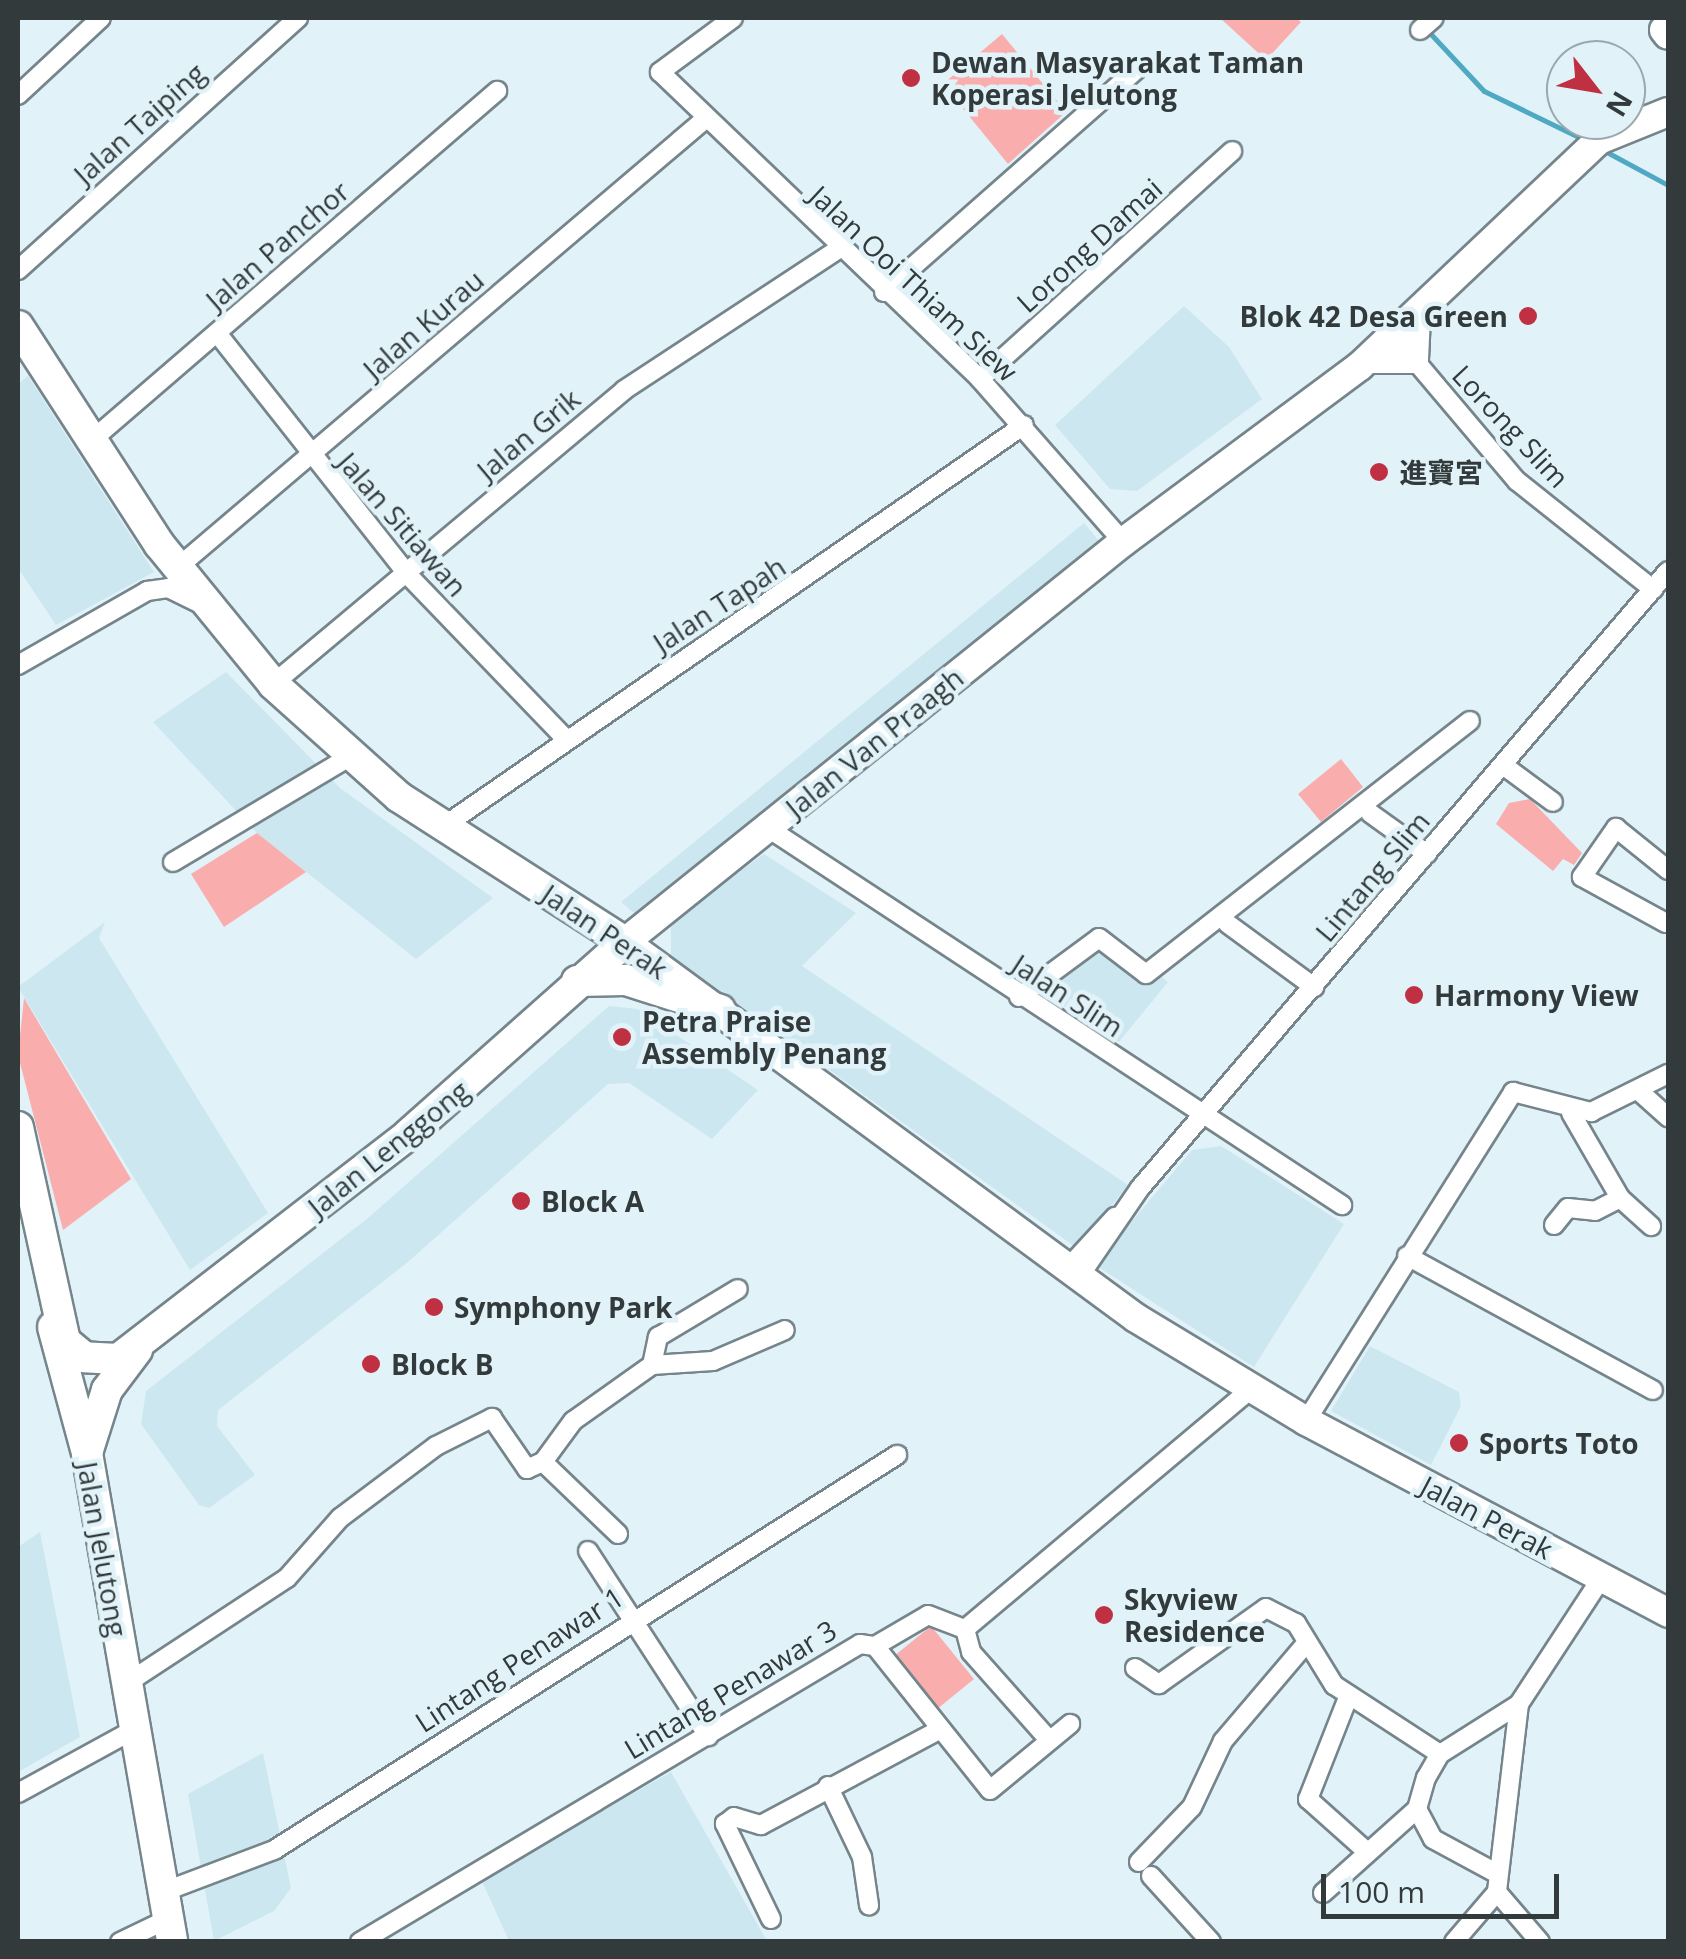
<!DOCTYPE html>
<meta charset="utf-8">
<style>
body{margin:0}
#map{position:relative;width:1686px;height:1959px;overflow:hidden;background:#e1f3f9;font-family:"Open Sans","Noto Sans SC",sans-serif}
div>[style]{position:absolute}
.built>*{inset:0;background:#cde7f0}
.green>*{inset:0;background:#faadad}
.stream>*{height:5px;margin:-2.5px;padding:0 2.5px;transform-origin:2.5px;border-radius:2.5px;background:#50a9c2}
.roads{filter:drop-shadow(2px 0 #75858b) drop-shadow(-2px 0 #75858b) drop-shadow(0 2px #75858b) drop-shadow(0 -2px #75858b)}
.minor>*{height:18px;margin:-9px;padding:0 9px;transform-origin:9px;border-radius:9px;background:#fff}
.secondary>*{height:28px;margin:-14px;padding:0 14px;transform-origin:14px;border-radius:14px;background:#fff}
.primary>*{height:30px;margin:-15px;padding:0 15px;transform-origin:15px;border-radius:15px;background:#fff}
.dots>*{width:28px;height:28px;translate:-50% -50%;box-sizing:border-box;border:5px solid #e1f3f9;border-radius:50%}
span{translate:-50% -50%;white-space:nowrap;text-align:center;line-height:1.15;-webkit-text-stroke:9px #e1f3f9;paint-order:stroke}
.poi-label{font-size:28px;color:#333a3c;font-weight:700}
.left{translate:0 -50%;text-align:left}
.right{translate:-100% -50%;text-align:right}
.street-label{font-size:28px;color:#333a3c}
.frame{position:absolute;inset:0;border:20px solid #333a3c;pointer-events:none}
.north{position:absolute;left:1546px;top:40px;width:100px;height:100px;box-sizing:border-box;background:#e1f3f9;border:2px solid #9ba9ad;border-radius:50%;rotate:121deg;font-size:28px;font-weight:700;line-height:40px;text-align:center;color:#333a3c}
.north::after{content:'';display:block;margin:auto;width:35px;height:45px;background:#c03043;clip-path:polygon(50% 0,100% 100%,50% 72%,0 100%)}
.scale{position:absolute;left:1321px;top:1874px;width:238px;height:45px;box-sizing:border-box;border:5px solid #333a3c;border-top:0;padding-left:12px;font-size:30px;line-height:35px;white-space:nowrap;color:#333a3c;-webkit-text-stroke:8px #e1f3f9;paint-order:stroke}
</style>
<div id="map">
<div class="built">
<div style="clip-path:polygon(1184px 306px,1229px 347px,1262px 399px,1137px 491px,1110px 489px,1055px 425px)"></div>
<div style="clip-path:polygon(28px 376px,154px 572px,56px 625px,18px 568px,18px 384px)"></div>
<div style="clip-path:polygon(1084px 523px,1119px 565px,729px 879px,764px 854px,856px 913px,802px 966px,1128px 1185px,1078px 1249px,671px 956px,671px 926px,659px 935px,621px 902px)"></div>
<div style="clip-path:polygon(226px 672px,340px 788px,493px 898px,416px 959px,257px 833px,153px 722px)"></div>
<div style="clip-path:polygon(105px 922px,99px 938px,268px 1213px,190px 1270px,18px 987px)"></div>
<div style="clip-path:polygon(1100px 929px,1168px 982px,1119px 1042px,1023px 980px)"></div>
<div style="clip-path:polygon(609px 1006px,638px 1009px,758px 1090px,712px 1139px,629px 1083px,608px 1084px,408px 1262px,218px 1410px,217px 1426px,255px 1475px,209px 1508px,199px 1505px,141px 1424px,146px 1391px,368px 1218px)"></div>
<div style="clip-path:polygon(1221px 1146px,1344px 1224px,1254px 1367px,1095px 1265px,1192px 1150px)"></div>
<div style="clip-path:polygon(1370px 1346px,1459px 1392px,1461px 1406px,1431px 1465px,1331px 1411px)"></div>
<div style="clip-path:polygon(40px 1532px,80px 1737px,18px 1772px,18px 1547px)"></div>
<div style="clip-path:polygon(263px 1753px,291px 1888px,274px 1911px,214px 1941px,188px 1794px)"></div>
<div style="clip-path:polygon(671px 1772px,767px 1941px,509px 1941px,481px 1879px)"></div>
</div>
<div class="green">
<div style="clip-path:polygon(1220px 18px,1296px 18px,1301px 22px,1266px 60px)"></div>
<div style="clip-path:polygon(1002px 34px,1066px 112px,1008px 164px,943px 84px)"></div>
<div style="clip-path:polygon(1341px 759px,1363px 787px,1321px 822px,1298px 794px)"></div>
<div style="clip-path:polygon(1530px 799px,1582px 853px,1574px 865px,1563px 859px,1553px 871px,1496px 824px,1509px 803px)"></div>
<div style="clip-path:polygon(257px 833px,306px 872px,224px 927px,191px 874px)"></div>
<div style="clip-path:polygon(24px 998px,131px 1179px,63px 1230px,18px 1055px)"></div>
<div style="clip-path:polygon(931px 1626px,974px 1679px,931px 1714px,888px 1661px)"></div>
</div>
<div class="stream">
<div style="left:1428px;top:31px;width:82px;rotate:47deg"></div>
<div style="left:1484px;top:91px;width:112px;rotate:25.9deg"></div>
<div style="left:1603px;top:150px;width:74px;rotate:28.3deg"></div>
</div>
<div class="roads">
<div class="minor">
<div style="left:733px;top:18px;width:91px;rotate:143.5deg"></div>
<div style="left:660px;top:72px;width:443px;rotate:43.8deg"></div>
<div style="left:980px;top:379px;width:217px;rotate:48.7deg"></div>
<div style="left:1420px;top:30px;width:18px;rotate:-41deg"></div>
<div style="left:18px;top:95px;width:113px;rotate:-42.9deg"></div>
<div style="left:18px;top:270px;width:377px;rotate:-42deg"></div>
<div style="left:884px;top:292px;width:337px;rotate:-41.4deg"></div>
<div style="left:217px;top:333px;width:307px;rotate:51.7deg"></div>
<div style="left:407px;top:574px;width:226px;rotate:46.1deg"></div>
<div style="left:1407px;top:351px;width:170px;rotate:49.8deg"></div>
<div style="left:1517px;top:481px;width:174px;rotate:38.5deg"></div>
<div style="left:980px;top:379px;width:340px;rotate:-42.1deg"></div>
<div style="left:92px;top:440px;width:535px;rotate:-40.75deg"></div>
<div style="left:177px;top:568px;width:692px;rotate:-40.37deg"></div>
<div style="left:18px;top:665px;width:149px;rotate:-29.8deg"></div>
<div style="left:147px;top:591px;width:21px;rotate:-8deg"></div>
<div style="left:168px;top:588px;width:34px;rotate:26deg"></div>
<div style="left:273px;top:684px;width:458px;rotate:-39.9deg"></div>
<div style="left:624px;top:390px;width:255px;rotate:-33.3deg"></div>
<div style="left:1503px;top:765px;width:62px;rotate:36.5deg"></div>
<div style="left:1370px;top:813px;width:70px;rotate:35.7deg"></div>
<div style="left:444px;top:826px;width:705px;rotate:-34.66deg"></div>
<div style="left:768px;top:828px;width:687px;rotate:33.3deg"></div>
<div style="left:173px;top:862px;width:205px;rotate:-30.8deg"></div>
<div style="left:1666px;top:923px;width:96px;rotate:-151.3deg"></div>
<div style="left:1582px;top:877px;width:60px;rotate:-55.2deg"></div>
<div style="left:1616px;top:828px;width:67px;rotate:38.9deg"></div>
<div style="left:1228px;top:924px;width:107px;rotate:36.2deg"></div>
<div style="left:1019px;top:997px;width:99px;rotate:-36.4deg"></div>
<div style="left:1099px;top:938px;width:59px;rotate:37.5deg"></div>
<div style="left:1146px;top:974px;width:411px;rotate:-38deg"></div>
<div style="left:1640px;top:1092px;width:38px;rotate:42deg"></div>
<div style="left:1571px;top:1113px;width:98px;rotate:60deg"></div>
<div style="left:1620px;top:1198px;width:42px;rotate:42.1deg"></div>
<div style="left:1554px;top:1225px;width:22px;rotate:-51deg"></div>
<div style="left:1568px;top:1208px;width:27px;rotate:6deg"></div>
<div style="left:1595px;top:1211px;width:28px;rotate:-27deg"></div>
<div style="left:1407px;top:1256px;width:280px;rotate:28.6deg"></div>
<div style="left:1065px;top:1271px;width:74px;rotate:-47.2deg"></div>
<div style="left:1077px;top:1280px;width:112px;rotate:-55.6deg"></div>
<div style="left:1140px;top:1188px;width:812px;rotate:-49.44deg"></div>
<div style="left:652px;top:1365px;width:61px;rotate:-3.8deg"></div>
<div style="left:713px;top:1361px;width:78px;rotate:-23.3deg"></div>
<div style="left:1306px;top:1421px;width:389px;rotate:-57.8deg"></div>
<div style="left:1513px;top:1092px;width:81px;rotate:14.4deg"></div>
<div style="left:1591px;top:1112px;width:86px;rotate:-26.3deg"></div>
<div style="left:543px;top:1462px;width:51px;rotate:-53.8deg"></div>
<div style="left:573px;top:1421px;width:97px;rotate:-35.3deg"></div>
<div style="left:652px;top:1365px;width:29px;rotate:-78deg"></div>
<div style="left:658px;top:1337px;width:93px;rotate:-31deg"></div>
<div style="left:588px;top:1551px;width:221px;rotate:57deg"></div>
<div style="left:965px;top:1629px;width:24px;rotate:75deg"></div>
<div style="left:971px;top:1652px;width:118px;rotate:48.4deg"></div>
<div style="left:875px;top:1646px;width:184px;rotate:51.4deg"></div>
<div style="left:990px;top:1790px;width:104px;rotate:-39.5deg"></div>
<div style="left:1135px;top:1668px;width:29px;rotate:34deg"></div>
<div style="left:1159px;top:1684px;width:131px;rotate:-35.4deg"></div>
<div style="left:1266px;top:1608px;width:34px;rotate:27deg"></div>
<div style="left:1296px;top:1623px;width:73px;rotate:58.5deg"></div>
<div style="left:1334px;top:1685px;width:126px;rotate:33.1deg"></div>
<div style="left:127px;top:1683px;width:191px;rotate:-33.3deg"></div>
<div style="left:287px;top:1578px;width:80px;rotate:-48.5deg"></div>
<div style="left:340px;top:1518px;width:120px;rotate:-36.9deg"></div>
<div style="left:436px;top:1446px;width:63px;rotate:-26.6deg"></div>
<div style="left:492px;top:1418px;width:62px;rotate:55.5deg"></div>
<div style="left:527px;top:1469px;width:17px;rotate:-24deg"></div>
<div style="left:543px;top:1462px;width:104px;rotate:43.8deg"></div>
<div style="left:1349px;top:1695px;width:112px;rotate:111.5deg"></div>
<div style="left:1308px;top:1799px;width:76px;rotate:41.8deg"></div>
<div style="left:1519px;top:1704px;width:189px;rotate:96.7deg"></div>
<div style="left:1497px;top:1892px;width:66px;rotate:49.3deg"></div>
<div style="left:828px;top:1786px;width:79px;rotate:64.4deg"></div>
<div style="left:862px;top:1857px;width:49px;rotate:81.7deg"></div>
<div style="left:18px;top:1793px;width:133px;rotate:-28.7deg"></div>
<div style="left:1139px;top:1862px;width:76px;rotate:-46.1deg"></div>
<div style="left:1192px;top:1807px;width:73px;rotate:-64.8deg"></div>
<div style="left:1223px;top:1741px;width:123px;rotate:-49.6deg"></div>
<div style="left:1496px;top:1873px;width:72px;rotate:-151.6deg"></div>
<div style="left:1433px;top:1839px;width:34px;rotate:-118deg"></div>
<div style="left:1417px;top:1809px;width:32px;rotate:-74deg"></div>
<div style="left:1426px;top:1778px;width:28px;rotate:-60deg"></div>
<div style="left:1440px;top:1754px;width:93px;rotate:-32.3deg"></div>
<div style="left:1519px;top:1704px;width:152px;rotate:-56.8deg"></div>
<div style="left:1151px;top:1876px;width:89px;rotate:47.7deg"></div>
<div style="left:163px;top:1892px;width:119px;rotate:-20.7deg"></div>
<div style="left:274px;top:1850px;width:738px;rotate:-32.38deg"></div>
<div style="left:1323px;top:1893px;width:126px;rotate:-41.8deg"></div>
<div style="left:771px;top:1919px;width:106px;rotate:-115.8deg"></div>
<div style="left:725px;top:1824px;width:11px;rotate:-38deg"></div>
<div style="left:734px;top:1817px;width:28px;rotate:17deg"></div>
<div style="left:761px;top:1825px;width:202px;rotate:-28.1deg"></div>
<div style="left:120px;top:1942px;width:53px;rotate:-25.6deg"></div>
<div style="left:360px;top:1942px;width:582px;rotate:-30.79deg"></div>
<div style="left:860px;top:1644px;width:15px;rotate:8deg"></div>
<div style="left:875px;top:1646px;width:61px;rotate:-30.3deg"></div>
<div style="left:928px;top:1615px;width:40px;rotate:21deg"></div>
<div style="left:965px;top:1629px;width:373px;rotate:-40deg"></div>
<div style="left:1454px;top:1942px;width:66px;rotate:-49.3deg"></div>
</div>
<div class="secondary">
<div style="left:1664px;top:30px;width:6px;rotate:51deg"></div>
<div style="left:1668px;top:112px;width:74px;rotate:157.9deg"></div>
<div style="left:1599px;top:140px;width:329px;rotate:136.6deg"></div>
<div style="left:1360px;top:366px;width:295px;rotate:143.4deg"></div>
<div style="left:1123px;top:542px;width:639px;rotate:141.23deg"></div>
<div style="left:625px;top:942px;width:634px;rotate:36.35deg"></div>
<div style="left:1136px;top:1318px;width:199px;rotate:31.2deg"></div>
<div style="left:1306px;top:1421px;width:410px;rotate:27.9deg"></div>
<div style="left:1369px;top:359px;width:45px"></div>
<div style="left:1414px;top:359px;width:42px;rotate:-87.3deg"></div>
</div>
<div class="primary">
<div style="left:18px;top:326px;width:260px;rotate:57.1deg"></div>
<div style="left:159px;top:544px;width:181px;rotate:50.8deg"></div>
<div style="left:273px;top:684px;width:169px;rotate:41.9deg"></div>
<div style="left:399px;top:797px;width:269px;rotate:32.7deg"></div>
<div style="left:625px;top:942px;width:290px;rotate:138.4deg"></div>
<div style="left:408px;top:1135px;width:366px;rotate:142.3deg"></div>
<div style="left:118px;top:1359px;width:34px;rotate:-177deg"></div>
<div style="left:84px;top:1357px;width:25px;rotate:-140deg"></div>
<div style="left:65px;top:1341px;width:219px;rotate:-102.4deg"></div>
<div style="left:577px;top:981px;width:49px;rotate:-1.2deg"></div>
<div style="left:626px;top:980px;width:99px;rotate:17.7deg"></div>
<div style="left:53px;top:1327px;width:131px;rotate:74.9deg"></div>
<div style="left:87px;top:1453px;width:496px;rotate:80.1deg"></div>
<div style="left:87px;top:1453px;width:66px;rotate:-72.4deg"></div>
<div style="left:107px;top:1390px;width:50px;rotate:-53.1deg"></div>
</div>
</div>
<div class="dots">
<div style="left:911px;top:78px;background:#c03043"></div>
<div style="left:1528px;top:316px;background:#c03043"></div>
<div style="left:1379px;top:472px;background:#c03043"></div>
<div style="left:1414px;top:995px;background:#c03043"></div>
<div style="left:622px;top:1037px;background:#c03043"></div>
<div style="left:521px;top:1201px;background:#c03043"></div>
<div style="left:434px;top:1307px;background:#c03043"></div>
<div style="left:371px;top:1364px;background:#c03043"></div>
<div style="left:1459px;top:1443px;background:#c03043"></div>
<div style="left:1104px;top:1615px;background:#c03043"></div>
</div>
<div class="poi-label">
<span class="left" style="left:931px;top:78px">Dewan Masyarakat Taman<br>Koperasi Jelutong</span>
<span class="right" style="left:1508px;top:316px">Blok 42 Desa Green</span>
<span class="left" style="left:1399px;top:472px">進寶宮</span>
<span class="left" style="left:1434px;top:995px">Harmony View</span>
<span class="left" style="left:642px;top:1037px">Petra Praise<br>Assembly Penang</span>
<span class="left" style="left:541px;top:1201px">Block A</span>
<span class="left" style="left:454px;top:1307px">Symphony Park</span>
<span class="left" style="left:391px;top:1364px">Block B</span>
<span class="left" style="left:1479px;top:1443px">Sports Toto</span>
<span class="left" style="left:1124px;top:1615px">Skyview<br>Residence</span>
</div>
<div class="street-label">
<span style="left:139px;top:123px;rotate:-42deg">Jalan Taiping</span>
<span style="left:277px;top:245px;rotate:-41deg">Jalan Panchor</span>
<span style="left:1089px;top:245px;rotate:-42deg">Lorong Damai</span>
<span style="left:914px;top:283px;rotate:43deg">Jalan Ooi Thiam Siew</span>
<span style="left:423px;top:324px;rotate:-41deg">Jalan Kurau</span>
<span style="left:1511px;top:426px;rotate:47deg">Lorong Slim</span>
<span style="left:528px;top:434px;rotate:-40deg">Jalan Grik</span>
<span style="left:403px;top:524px;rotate:49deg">Jalan Sitiawan</span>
<span style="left:719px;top:604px;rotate:-33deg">Jalan Tapah</span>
<span style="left:874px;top:742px;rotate:-39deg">Jalan Van Praagh</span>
<span style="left:1372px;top:876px;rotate:-50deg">Lintang Slim</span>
<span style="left:605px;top:931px;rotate:34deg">Jalan Perak</span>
<span style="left:1068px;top:995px;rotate:33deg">Jalan Slim</span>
<span style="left:388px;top:1148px;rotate:-39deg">Jalan Lenggong</span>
<span style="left:1487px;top:1517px;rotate:28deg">Jalan Perak</span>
<span style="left:103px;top:1549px;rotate:80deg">Jalan Jelutong</span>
<span style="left:519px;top:1659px;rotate:-33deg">Lintang Penawar 1</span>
<span style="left:730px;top:1689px;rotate:-31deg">Lintang Penawar 3</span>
</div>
<div class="frame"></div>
<div class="north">N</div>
<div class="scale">100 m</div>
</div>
